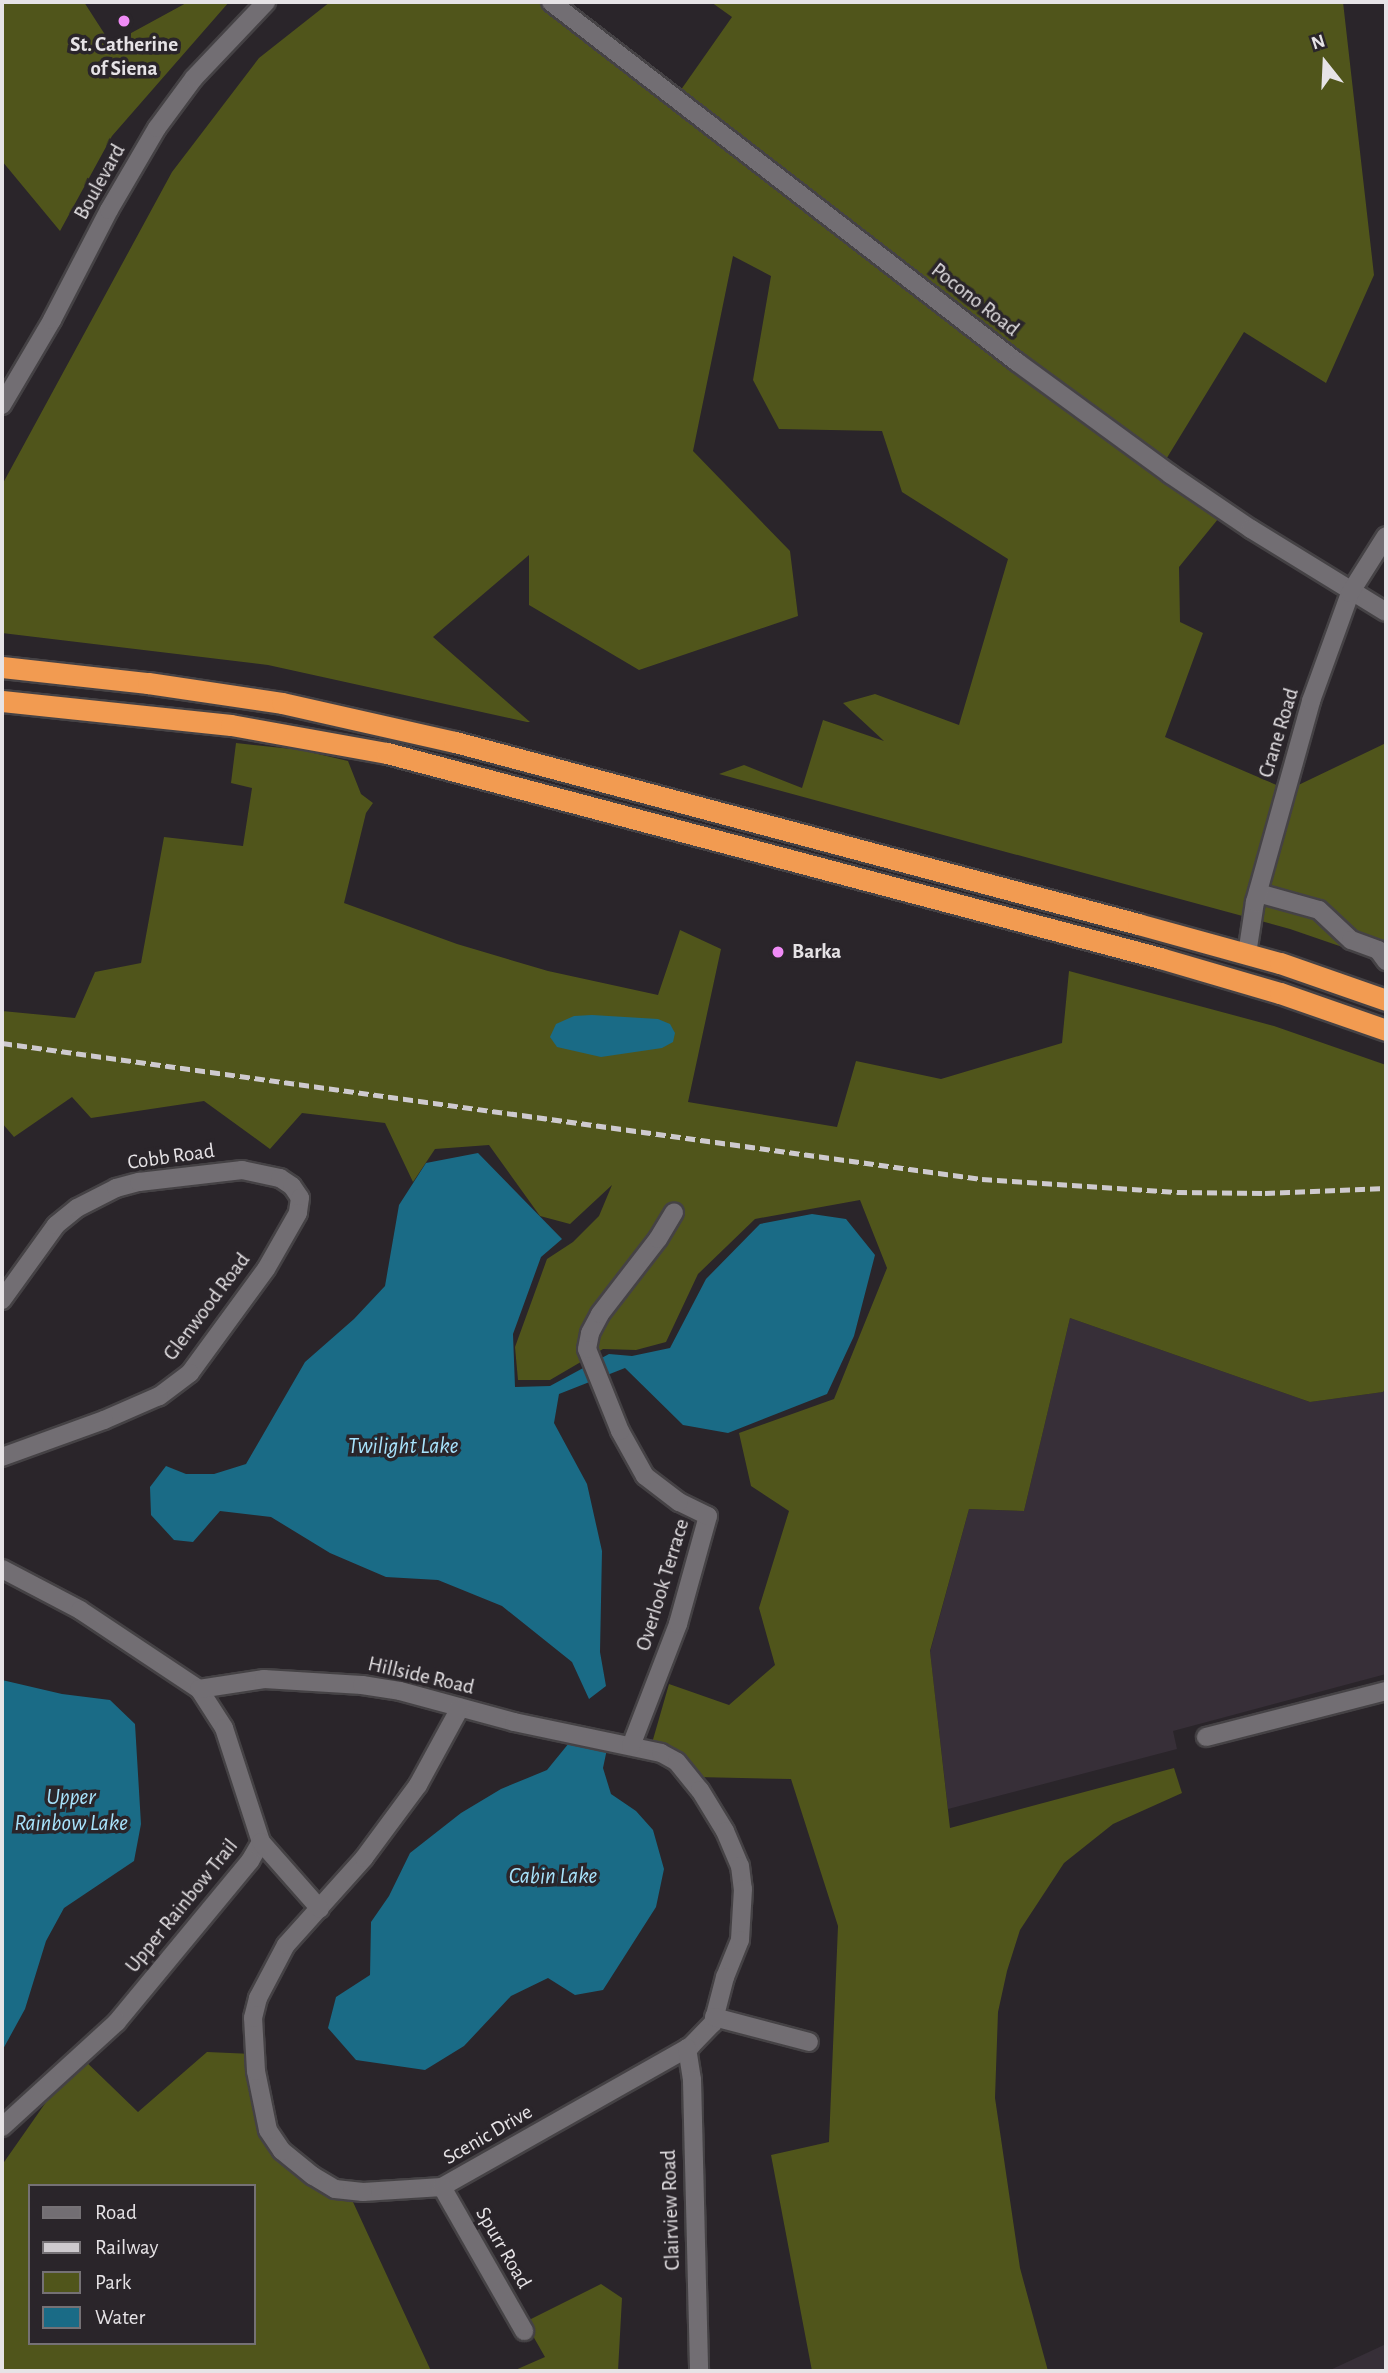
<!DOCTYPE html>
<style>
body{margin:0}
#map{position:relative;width:1388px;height:2373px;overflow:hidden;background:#2a252a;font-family:"Alegreya Sans",sans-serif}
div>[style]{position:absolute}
.built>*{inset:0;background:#372f38}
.green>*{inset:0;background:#50551b}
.water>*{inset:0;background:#1a6b86}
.roads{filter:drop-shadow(2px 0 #454245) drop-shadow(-2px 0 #454245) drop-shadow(0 2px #454245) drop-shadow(0 -2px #454245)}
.street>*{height:18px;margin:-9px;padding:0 9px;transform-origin:9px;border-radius:9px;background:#726e73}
.secondary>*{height:18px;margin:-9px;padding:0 9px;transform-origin:9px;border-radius:9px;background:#726e73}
.highway>*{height:21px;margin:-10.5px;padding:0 10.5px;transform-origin:10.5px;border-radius:10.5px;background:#f29b51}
.rail>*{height:4.5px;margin-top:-2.25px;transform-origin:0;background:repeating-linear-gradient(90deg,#cecace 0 10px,transparent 0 15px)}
.dots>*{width:19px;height:19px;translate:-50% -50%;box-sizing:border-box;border:4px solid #2a252a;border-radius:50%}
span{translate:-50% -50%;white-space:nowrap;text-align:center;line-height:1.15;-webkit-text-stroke:7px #2a252a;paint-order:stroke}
.poi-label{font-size:21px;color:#e6e3e6;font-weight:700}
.left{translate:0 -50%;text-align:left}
.street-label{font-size:21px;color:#e6e3e6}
.water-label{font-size:23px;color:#a8e3fc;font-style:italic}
.frame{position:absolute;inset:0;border:4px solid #e6e3e6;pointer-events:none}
.legend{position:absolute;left:28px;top:2184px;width:228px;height:161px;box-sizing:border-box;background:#2a252a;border:2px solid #757175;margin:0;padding:9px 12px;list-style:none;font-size:21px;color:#e6e3e6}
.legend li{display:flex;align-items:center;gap:14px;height:35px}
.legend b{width:35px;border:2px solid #757175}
.north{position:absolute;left:1290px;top:28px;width:70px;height:70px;-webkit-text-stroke:5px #2a252a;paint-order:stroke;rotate:342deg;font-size:19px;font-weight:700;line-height:28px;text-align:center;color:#e6e3e6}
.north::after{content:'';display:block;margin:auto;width:24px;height:32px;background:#e6e3e6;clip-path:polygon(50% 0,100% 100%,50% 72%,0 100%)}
</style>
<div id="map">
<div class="built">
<div style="clip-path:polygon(1070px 1318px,1310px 1402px,1383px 1392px,1386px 1388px,1386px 1674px,1173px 1731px,1177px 1749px,948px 1809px,930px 1652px,969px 1509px,1024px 1511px)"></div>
<div style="clip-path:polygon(1386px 2344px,1386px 2371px,1328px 2371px)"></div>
</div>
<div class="green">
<div style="clip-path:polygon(2px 2px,84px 2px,111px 44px,188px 2px,229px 2px,112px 136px,60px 231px,2px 161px)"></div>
<div style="clip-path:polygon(330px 2px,558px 2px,678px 94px,732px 17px,711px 2px,1343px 2px,1374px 275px,1326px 383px,1244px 332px,1165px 461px,1227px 508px,1179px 567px,1180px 622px,1203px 633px,1165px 737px,1288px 790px,1386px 743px,1386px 962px,1290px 929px,719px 774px,744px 765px,802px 788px,823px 720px,884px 741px,843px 703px,875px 694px,959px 725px,1008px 559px,902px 492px,882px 431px,779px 429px,753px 380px,771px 276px,733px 256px,693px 451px,790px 551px,798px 616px,639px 670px,529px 605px,529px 555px,433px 637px,530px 722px,527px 722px,268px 665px,2px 633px,2px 485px,172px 172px,259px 58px)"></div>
<div style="clip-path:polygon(236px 743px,301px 750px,348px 761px,361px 794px,373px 803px,366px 813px,344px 903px,457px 944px,548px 971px,658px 995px,680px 930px,721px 949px,688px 1102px,837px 1127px,856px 1061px,941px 1079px,1062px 1043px,1069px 971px,1274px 1026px,1386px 1065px,1386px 1388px,1383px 1392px,1310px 1402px,1070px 1318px,1024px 1511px,969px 1509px,930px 1651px,950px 1828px,1174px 1768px,1182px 1793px,1113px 1824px,1064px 1863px,1020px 1930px,1007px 1971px,998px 2012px,995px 2098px,1020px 2268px,1048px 2371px,812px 2371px,771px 2155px,829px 2142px,838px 1926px,791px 1779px,696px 1777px,652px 1743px,669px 1684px,729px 1705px,775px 1665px,759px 1608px,789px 1511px,751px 1486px,739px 1433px,834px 1399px,887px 1268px,860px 1200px,755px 1219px,698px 1274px,666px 1342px,636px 1350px,603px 1349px,550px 1380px,518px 1380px,515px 1347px,547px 1259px,573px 1242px,599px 1216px,612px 1185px,570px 1224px,540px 1216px,489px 1145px,435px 1149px,413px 1182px,385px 1123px,302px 1113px,270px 1149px,204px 1101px,91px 1118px,72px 1097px,14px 1137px,2px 1123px,2px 1011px,75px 1018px,95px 972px,141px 963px,164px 837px,243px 846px,252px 788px,231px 783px)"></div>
<div style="clip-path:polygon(evenodd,207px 2052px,253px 2054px,286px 2155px,347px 2189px,431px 2371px,2px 2371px,2px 2165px,79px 2055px,138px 2112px,207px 2052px,30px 2186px,254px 2186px,254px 2343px,30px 2343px,30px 2186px)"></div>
<div style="clip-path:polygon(601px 2284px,622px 2298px,618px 2371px,513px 2371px,545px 2357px,525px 2322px)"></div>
</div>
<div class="water">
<div style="clip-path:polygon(592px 1015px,658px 1019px,670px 1024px,675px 1033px,673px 1042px,662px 1048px,601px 1057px,557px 1047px,550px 1037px,556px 1024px,574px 1016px)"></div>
<div style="clip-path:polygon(478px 1153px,562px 1239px,541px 1257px,513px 1334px,515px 1387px,550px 1386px,609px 1354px,632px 1356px,670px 1348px,706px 1279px,760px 1224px,812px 1214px,846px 1219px,875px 1255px,854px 1336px,827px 1394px,728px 1433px,683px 1425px,625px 1368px,559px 1394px,554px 1423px,587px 1484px,602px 1551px,600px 1652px,606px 1686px,589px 1699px,572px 1662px,502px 1606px,438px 1580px,386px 1577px,330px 1553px,271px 1517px,220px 1511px,193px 1542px,174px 1540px,151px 1515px,150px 1487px,166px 1466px,186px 1474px,214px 1474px,246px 1464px,305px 1362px,354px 1319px,385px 1286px,399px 1205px,426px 1163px)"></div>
<div style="clip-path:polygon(2px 1680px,62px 1694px,110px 1700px,135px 1724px,141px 1824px,134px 1861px,64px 1908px,46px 1941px,25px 2009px,2px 2051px)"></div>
<div style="clip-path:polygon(569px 1743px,607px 1749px,603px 1768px,611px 1794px,636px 1811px,653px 1830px,664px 1869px,656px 1907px,603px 1990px,575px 1995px,548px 1978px,511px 1996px,464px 2046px,425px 2070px,356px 2060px,328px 2028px,336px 1997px,370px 1975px,371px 1922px,389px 1896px,410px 1853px,461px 1813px,501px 1789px,547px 1770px)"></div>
</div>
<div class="roads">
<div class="street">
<div style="left:551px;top:2px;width:589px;rotate:37.69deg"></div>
<div style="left:1017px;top:362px;width:190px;rotate:36.2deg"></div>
<div style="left:1170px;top:474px;width:98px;rotate:34.2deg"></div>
<div style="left:1251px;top:529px;width:158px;rotate:31.6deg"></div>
<div style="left:1258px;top:893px;width:63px;rotate:15.6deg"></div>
<div style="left:1319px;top:910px;width:44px;rotate:43.2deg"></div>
<div style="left:1351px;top:940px;width:29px;rotate:20deg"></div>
<div style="left:1378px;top:950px;width:14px;rotate:54deg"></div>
<div style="left:1247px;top:954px;width:53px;rotate:-81.3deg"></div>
<div style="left:1255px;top:902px;width:209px;rotate:-74.4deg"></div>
<div style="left:1311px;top:701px;width:115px;rotate:-70.1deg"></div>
<div style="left:1350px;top:593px;width:67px;rotate:-57.7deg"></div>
<div style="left:2px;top:1300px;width:92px;rotate:-54.2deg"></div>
<div style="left:56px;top:1225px;width:27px;rotate:-39deg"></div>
<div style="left:77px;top:1208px;width:44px;rotate:-27.1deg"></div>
<div style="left:116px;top:1188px;width:24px;rotate:-15deg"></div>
<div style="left:139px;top:1182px;width:104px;rotate:-6.6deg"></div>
<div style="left:242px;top:1170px;width:39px;rotate:12deg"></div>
<div style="left:280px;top:1178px;width:14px;rotate:34deg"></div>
<div style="left:292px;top:1186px;width:14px;rotate:56deg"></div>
<div style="left:300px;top:1198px;width:15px;rotate:98deg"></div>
<div style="left:298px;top:1213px;width:64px;rotate:119.7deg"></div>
<div style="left:266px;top:1269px;width:129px;rotate:126.2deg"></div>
<div style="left:190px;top:1373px;width:39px;rotate:143deg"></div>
<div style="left:159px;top:1396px;width:60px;rotate:156.4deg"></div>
<div style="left:104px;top:1420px;width:109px;rotate:160.1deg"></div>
<div style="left:2px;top:1569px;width:88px;rotate:27.7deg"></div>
<div style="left:80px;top:1610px;width:143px;rotate:33.6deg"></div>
<div style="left:199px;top:1689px;width:46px;rotate:57.3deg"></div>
<div style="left:224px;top:1728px;width:120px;rotate:72deg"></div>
<div style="left:261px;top:1842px;width:22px;rotate:120deg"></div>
<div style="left:250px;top:1861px;width:209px;rotate:129.6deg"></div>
<div style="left:117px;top:2022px;width:156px;rotate:137.6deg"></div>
<div style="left:199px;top:1689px;width:66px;rotate:-8.7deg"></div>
<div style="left:264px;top:1679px;width:98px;rotate:3.5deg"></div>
<div style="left:362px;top:1685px;width:38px;rotate:9deg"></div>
<div style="left:400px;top:1691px;width:118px;rotate:15.2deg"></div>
<div style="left:514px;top:1722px;width:150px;rotate:11.9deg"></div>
<div style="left:661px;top:1753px;width:18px;rotate:29deg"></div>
<div style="left:677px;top:1762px;width:36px;rotate:51deg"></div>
<div style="left:700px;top:1790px;width:48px;rotate:58.6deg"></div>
<div style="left:725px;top:1831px;width:38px;rotate:67deg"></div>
<div style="left:740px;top:1866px;width:23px;rotate:83deg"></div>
<div style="left:743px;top:1889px;width:51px;rotate:93.4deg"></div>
<div style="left:740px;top:1940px;width:40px;rotate:112deg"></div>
<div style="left:725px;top:1977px;width:48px;rotate:104.6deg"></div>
<div style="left:713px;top:2023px;width:32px;rotate:134deg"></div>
<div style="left:691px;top:2046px;width:286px;rotate:150.5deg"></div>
<div style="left:442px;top:2187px;width:79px;rotate:176.4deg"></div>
<div style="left:363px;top:2192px;width:28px;rotate:-174deg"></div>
<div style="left:335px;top:2189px;width:26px;rotate:-149deg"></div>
<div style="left:313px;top:2176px;width:40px;rotate:-141deg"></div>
<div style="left:282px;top:2151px;width:25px;rotate:-124deg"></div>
<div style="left:268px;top:2130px;width:60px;rotate:-101.5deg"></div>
<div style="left:256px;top:2071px;width:53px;rotate:-93.2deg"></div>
<div style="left:253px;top:2018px;width:21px;rotate:-76deg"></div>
<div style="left:258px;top:1998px;width:60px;rotate:-62.2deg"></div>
<div style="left:286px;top:1945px;width:117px;rotate:-48.1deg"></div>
<div style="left:364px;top:1858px;width:91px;rotate:-53.5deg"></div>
<div style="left:418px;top:1785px;width:88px;rotate:-61.4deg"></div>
<div style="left:1206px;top:1737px;width:186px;rotate:-14.3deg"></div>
<div style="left:631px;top:1746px;width:131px;rotate:-68.9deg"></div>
<div style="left:678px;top:1624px;width:112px;rotate:-74.5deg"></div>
<div style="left:708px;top:1516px;width:32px;rotate:-154deg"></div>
<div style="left:679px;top:1502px;width:43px;rotate:-142.6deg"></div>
<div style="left:645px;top:1476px;width:51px;rotate:-119.1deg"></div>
<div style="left:620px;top:1431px;width:88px;rotate:-111.9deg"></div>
<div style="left:587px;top:1349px;width:16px;rotate:-79deg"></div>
<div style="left:590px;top:1333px;width:21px;rotate:-62deg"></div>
<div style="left:600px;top:1314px;width:95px;rotate:-52.3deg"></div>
<div style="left:658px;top:1239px;width:31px;rotate:-59deg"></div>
<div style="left:261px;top:1842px;width:89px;rotate:48.6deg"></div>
<div style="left:714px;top:2017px;width:98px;rotate:14.7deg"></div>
<div style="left:687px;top:2048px;width:32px;rotate:81deg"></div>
<div style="left:692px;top:2080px;width:291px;rotate:88.6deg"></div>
<div style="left:442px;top:2187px;width:166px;rotate:60.3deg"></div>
</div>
<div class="secondary">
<div style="left:2px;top:405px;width:99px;rotate:-59.5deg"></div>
<div style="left:52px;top:320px;width:124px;rotate:-62.6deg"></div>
<div style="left:109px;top:210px;width:95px;rotate:-59.7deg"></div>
<div style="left:157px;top:128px;width:62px;rotate:-53.5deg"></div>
<div style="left:194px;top:78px;width:105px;rotate:-46.5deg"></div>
</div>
<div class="highway">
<div style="left:2px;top:667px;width:147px;rotate:6.3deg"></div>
<div style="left:148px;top:683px;width:135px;rotate:8.5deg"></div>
<div style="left:282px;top:703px;width:177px;rotate:12.7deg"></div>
<div style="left:455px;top:742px;width:707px;rotate:14.92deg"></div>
<div style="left:1138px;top:924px;width:147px;rotate:15.4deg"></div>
<div style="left:1280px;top:963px;width:112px;rotate:19.2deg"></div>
<div style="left:2px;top:701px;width:230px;rotate:6deg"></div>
<div style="left:231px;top:725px;width:158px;rotate:10.2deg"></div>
<div style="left:387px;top:753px;width:800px;rotate:14.85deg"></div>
<div style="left:1160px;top:958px;width:125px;rotate:16.3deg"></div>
<div style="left:1280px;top:993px;width:112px;rotate:19.2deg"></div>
</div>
</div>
<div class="rail">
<div style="left:2px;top:1043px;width:989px;rotate:7.9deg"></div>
<div style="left:982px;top:1179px;width:195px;rotate:3.8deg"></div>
<div style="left:1177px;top:1192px;width:88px;rotate:0.7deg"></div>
<div style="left:1265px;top:1193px;width:121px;rotate:-2.4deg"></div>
</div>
<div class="dots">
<div style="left:124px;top:21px;background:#f08bf6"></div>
<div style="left:778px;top:952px;background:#f08bf6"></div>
</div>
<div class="poi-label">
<span style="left:124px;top:57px">St. Catherine<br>of Siena</span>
<span class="left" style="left:792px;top:952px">Barka</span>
</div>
<div class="street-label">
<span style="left:100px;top:182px;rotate:-61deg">Boulevard</span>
<span style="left:975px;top:300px;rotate:38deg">Pocono Road</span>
<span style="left:1279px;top:733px;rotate:-73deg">Crane Road</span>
<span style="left:171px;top:1157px;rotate:-8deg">Cobb Road</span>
<span style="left:207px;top:1307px;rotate:-53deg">Glenwood Road</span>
<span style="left:663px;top:1585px;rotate:-73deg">Overlook Terrace</span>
<span style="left:421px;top:1676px;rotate:13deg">Hillside Road</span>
<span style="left:182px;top:1906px;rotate:-51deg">Upper Rainbow Trail</span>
<span style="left:488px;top:2135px;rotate:-30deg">Scenic Drive</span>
<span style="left:671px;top:2210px;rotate:-92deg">Clairview Road</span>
<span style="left:503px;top:2248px;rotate:60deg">Spurr Road</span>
</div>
<div class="water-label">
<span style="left:403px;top:1447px">Twilight Lake</span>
<span style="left:71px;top:1811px">Upper<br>Rainbow Lake</span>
<span style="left:553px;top:1877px">Cabin Lake</span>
</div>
<div class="frame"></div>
<ul class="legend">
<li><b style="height:9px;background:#726e73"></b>Road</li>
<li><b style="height:9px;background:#cecace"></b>Railway</li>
<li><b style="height:19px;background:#50551b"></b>Park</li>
<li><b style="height:19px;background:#1a6b86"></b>Water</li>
</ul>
<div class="north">N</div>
</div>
